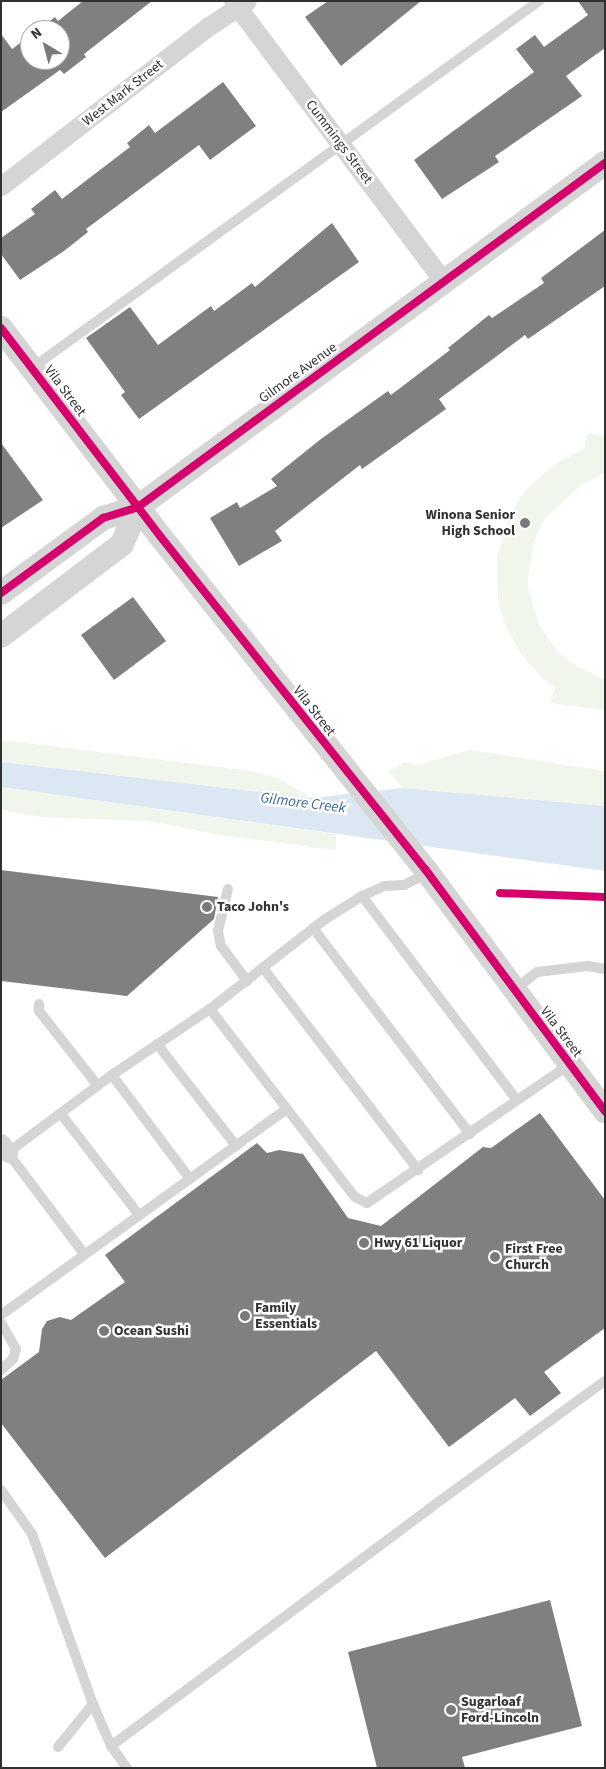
<!DOCTYPE html>
<style>
body{margin:0}
#map{position:relative;width:606px;height:1769px;overflow:hidden;background:#fff;font-family:"Source Sans 3",sans-serif}
div>[style]{position:absolute}
.green>*{inset:0;background:#f1f6ed}
.water>*{inset:0;background:#dbe7f3}
.building>*{inset:0;background:#808080}
.service>*{height:10px;margin:-5px;padding:0 5px;transform-origin:5px;border-radius:5px;background:#d5d5d5}
.minor>*{height:19px;margin:-9.5px;padding:0 9.5px;transform-origin:9.5px;border-radius:9.5px;background:#d5d5d5}
.tertiary>*{height:24px;margin:-12px;padding:0 12px;transform-origin:12px;border-radius:12px;background:#d5d5d5}
.cycleway>*{height:8px;margin:-4px;padding:0 4px;transform-origin:4px;border-radius:4px;background:#d6006c}
.dots>*{width:14px;height:14px;translate:-50% -50%;box-sizing:border-box;border:2px solid #fff;border-radius:50%}
span{translate:-50% -50%;white-space:nowrap;text-align:center;line-height:1.15;-webkit-text-stroke:5px #fff;paint-order:stroke}
.street-label{font-size:14px;color:#313131}
.poi-label{font-size:14px;color:#313131;font-weight:700}
.right{translate:-100% -50%;text-align:right}
.left{translate:0 -50%;text-align:left}
.water-label{font-size:15px;color:#3c6b96;font-style:italic}
.frame{position:absolute;inset:0;border:2px solid #313131;pointer-events:none}
.north{position:absolute;left:20px;top:20px;width:50px;height:50px;box-sizing:border-box;background:#fff;border:1px solid #adadad;border-radius:50%;rotate:323deg;font-size:14px;font-weight:700;line-height:20px;text-align:center;color:#313131}
.north::after{content:'';display:block;margin:auto;width:18px;height:22px;background:#797979;clip-path:polygon(50% 0,100% 100%,50% 72%,0 100%)}
</style>
<div id="map">
<div class="green">
<div style="clip-path:polygon(588px 433px,605px 436px,605px 473px,581px 485px,544px 519px,534px 541px,527px 584px,539px 625px,558px 652px,573px 664px,605px 680px,605px 710px,550px 703px,555px 687px,544px 680px,521px 654px,507px 629px,498px 601px,497px 556px,510px 515px,525px 491px,541px 476px,560px 461px,584px 449px)"></div>
<div style="clip-path:polygon(1px 740px,252px 771px,277px 778px,312px 798px,1px 762px)"></div>
<div style="clip-path:polygon(469px 750px,605px 771px,605px 806px,402px 788px,389px 772px,404px 762px,419px 765px)"></div>
<div style="clip-path:polygon(1px 787px,336px 834px,336px 850px,220px 835px,149px 821px,41px 817px,13px 812px,1px 809px)"></div>
</div>
<div class="water">
<div style="clip-path:polygon(1px 762px,312px 798px,402px 788px,605px 806px,605px 871px,1px 787px)"></div>
</div>
<div class="building">
<div style="clip-path:polygon(83px 1px,152px 1px,84px 54px,86px 57px,64px 74px,60px 70px,1px 112px,1px 34px,12px 49px,30px 36px,30px 60px,60px 60px,60px 30px,38px 30px,55px 17px,58px 21px)"></div>
<div style="clip-path:polygon(328px 1px,421px 1px,341px 66px,305px 17px)"></div>
<div style="clip-path:polygon(578px 1px,605px 1px,605px 48px,566px 76px,582px 96px,495px 156px,499px 162px,442px 199px,414px 160px,534px 72px,516px 49px,535px 35px,544px 47px,588px 15px)"></div>
<div style="clip-path:polygon(223px 82px,256px 126px,210px 160px,199px 145px,86px 229px,88px 232px,64px 251px,20px 280px,1px 254px,1px 238px,35px 214px,31px 209px,55px 190px,62px 199px,130px 147px,127px 143px,149px 125px,155px 133px)"></div>
<div style="clip-path:polygon(332px 223px,359px 262px,139px 419px,121px 395px,125px 392px,86px 338px,130px 307px,158px 345px,211px 306px,214px 311px,252px 283px,255px 287px)"></div>
<div style="clip-path:polygon(605px 230px,605px 286px,528px 339px,525px 335px,439px 399px,446px 409px,362px 469px,360px 465px,275px 531px,282px 541px,239px 566px,210px 518px,237px 502px,240px 508px,277px 486px,271px 479px,321px 439px,388px 391px,391px 395px,450px 350px,448px 348px,489px 315px,492px 318px,544px 283px,541px 278px)"></div>
<div style="clip-path:polygon(1px 443px,43px 500px,1px 528px)"></div>
<div style="clip-path:polygon(133px 597px,166px 641px,114px 680px,81px 635px)"></div>
<div style="clip-path:polygon(1px 870px,218px 897px,214px 919px,127px 996px,1px 981px)"></div>
<div style="clip-path:polygon(540px 1113px,605px 1200px,605px 1328px,544px 1372px,561px 1393px,530px 1416px,515px 1398px,449px 1447px,376px 1351px,105px 1558px,1px 1423px,1px 1380px,39px 1352px,42px 1329px,47px 1321px,60px 1317px,71px 1320px,125px 1282px,105px 1255px,257px 1143px,267px 1153px,279px 1150px,303px 1154px,348px 1218px,381px 1226px,483px 1147px,491px 1148px)"></div>
<div style="clip-path:polygon(550px 1600px,582px 1726px,462px 1757px,465px 1768px,377px 1768px,348px 1652px)"></div>
</div>
<div class="service">
<div style="left:32px;top:368px;width:626px;rotate:-35.9deg"></div>
<div style="left:228px;top:889px;width:43px;rotate:103.4deg"></div>
<div style="left:218px;top:931px;width:15px;rotate:79deg"></div>
<div style="left:221px;top:946px;width:44px;rotate:53.4deg"></div>
<div style="left:362px;top:896px;width:256px;rotate:52.8deg"></div>
<div style="left:313px;top:928px;width:259px;rotate:52.7deg"></div>
<div style="left:263px;top:968px;width:255px;rotate:52.5deg"></div>
<div style="left:514px;top:990px;width:29px;rotate:-38deg"></div>
<div style="left:537px;top:972px;width:51px;rotate:-6.7deg"></div>
<div style="left:588px;top:966px;width:17px;rotate:10deg"></div>
<div style="left:39px;top:1004px;width:7px;rotate:90deg"></div>
<div style="left:39px;top:1011px;width:95px;rotate:51.8deg"></div>
<div style="left:210px;top:1009px;width:237px;rotate:52.4deg"></div>
<div style="left:355px;top:1197px;width:13px;rotate:27deg"></div>
<div style="left:367px;top:1203px;width:246px;rotate:-34.4deg"></div>
<div style="left:157px;top:1044px;width:129px;rotate:52.2deg"></div>
<div style="left:112px;top:1075px;width:130px;rotate:53.1deg"></div>
<div style="left:61px;top:1114px;width:128px;rotate:52.3deg"></div>
<div style="left:8px;top:1153px;width:126px;rotate:53deg"></div>
<div style="left:6px;top:1154px;width:132px;rotate:-36.7deg"></div>
<div style="left:112px;top:1075px;width:118px;rotate:-34deg"></div>
<div style="left:210px;top:1009px;width:145px;rotate:-38deg"></div>
<div style="left:324px;top:920px;width:45px;rotate:-32.3deg"></div>
<div style="left:362px;top:896px;width:24px;rotate:-24deg"></div>
<div style="left:384px;top:886px;width:20px;rotate:-3deg"></div>
<div style="left:404px;top:885px;width:27px;rotate:-27deg"></div>
<div style="left:1px;top:1315px;width:352px;rotate:-35.8deg"></div>
<div style="left:1px;top:1323px;width:30px;rotate:60deg"></div>
<div style="left:16px;top:1349px;width:10px;rotate:107deg"></div>
<div style="left:13px;top:1359px;width:16px;rotate:137deg"></div>
<div style="left:1px;top:1490px;width:54px;rotate:54.8deg"></div>
<div style="left:32px;top:1534px;width:181px;rotate:70.3deg"></div>
<div style="left:93px;top:1704px;width:46px;rotate:66.8deg"></div>
<div style="left:111px;top:1746px;width:27px;rotate:54deg"></div>
<div style="left:111px;top:1746px;width:398px;rotate:-36.7deg"></div>
<div style="left:430px;top:1508px;width:216px;rotate:-36deg"></div>
<div style="left:58px;top:1747px;width:55px;rotate:-50.9deg"></div>
</div>
<div class="minor">
<div style="left:233px;top:1px;width:351px;rotate:53.1deg"></div>
<div style="left:1px;top:186px;width:262px;rotate:-37.6deg"></div>
<div style="left:209px;top:26px;width:45px;rotate:-33.3deg"></div>
<div style="left:1px;top:1143px;width:12px;rotate:55deg"></div>
</div>
<div class="tertiary">
<div style="left:1px;top:328px;width:262px;rotate:52.6deg"></div>
<div style="left:160px;top:536px;width:426px;rotate:51.5deg"></div>
<div style="left:425px;top:869px;width:302px;rotate:53.4deg"></div>
<div style="left:1px;top:593px;width:127px;rotate:-36.3deg"></div>
<div style="left:103px;top:518px;width:37px;rotate:-17deg"></div>
<div style="left:138px;top:507px;width:580px;rotate:-36.38deg"></div>
<div style="left:1px;top:636px;width:152px;rotate:-37.2deg"></div>
<div style="left:122px;top:544px;width:40px;rotate:-66.6deg"></div>
</div>
<div class="cycleway">
<div style="left:1px;top:328px;width:262px;rotate:52.6deg"></div>
<div style="left:160px;top:536px;width:426px;rotate:51.5deg"></div>
<div style="left:425px;top:869px;width:302px;rotate:53.4deg"></div>
<div style="left:1px;top:593px;width:127px;rotate:-36.3deg"></div>
<div style="left:103px;top:518px;width:37px;rotate:-17deg"></div>
<div style="left:138px;top:507px;width:580px;rotate:-36.38deg"></div>
<div style="left:500px;top:893px;width:105px;rotate:2.2deg"></div>
</div>
<div class="dots">
<div style="left:525px;top:523px;background:#797979"></div>
<div style="left:207px;top:907px;background:#797979"></div>
<div style="left:364px;top:1243px;background:#797979"></div>
<div style="left:495px;top:1257px;background:#797979"></div>
<div style="left:245px;top:1316px;background:#797979"></div>
<div style="left:104px;top:1331px;background:#797979"></div>
<div style="left:451px;top:1710px;background:#797979"></div>
</div>
<div class="street-label">
<span style="left:123px;top:93px;rotate:-38deg">West Mark Street</span>
<span style="left:339px;top:142px;rotate:53deg">Cummings Street</span>
<span style="left:298px;top:373px;rotate:-36deg">Gilmore Avenue</span>
<span style="left:65px;top:391px;rotate:53deg">Vila Street</span>
<span style="left:314px;top:711px;rotate:52deg">Vila Street</span>
<span style="left:561px;top:1032px;rotate:53deg">Vila Street</span>
</div>
<div class="poi-label">
<span class="right" style="left:515px;top:523px">Winona Senior<br>High School</span>
<span class="left" style="left:217px;top:907px">Taco John's</span>
<span class="left" style="left:374px;top:1243px">Hwy 61 Liquor</span>
<span class="left" style="left:505px;top:1257px">First Free<br>Church</span>
<span class="left" style="left:255px;top:1316px">Family<br>Essentials</span>
<span class="left" style="left:114px;top:1331px">Ocean Sushi</span>
<span class="left" style="left:461px;top:1710px">Sugarloaf<br>Ford-Lincoln</span>
</div>
<div class="water-label">
<span style="left:303px;top:803px;rotate:7deg">Gilmore Creek</span>
</div>
<div class="frame"></div>
<div class="north">N</div>
</div>
